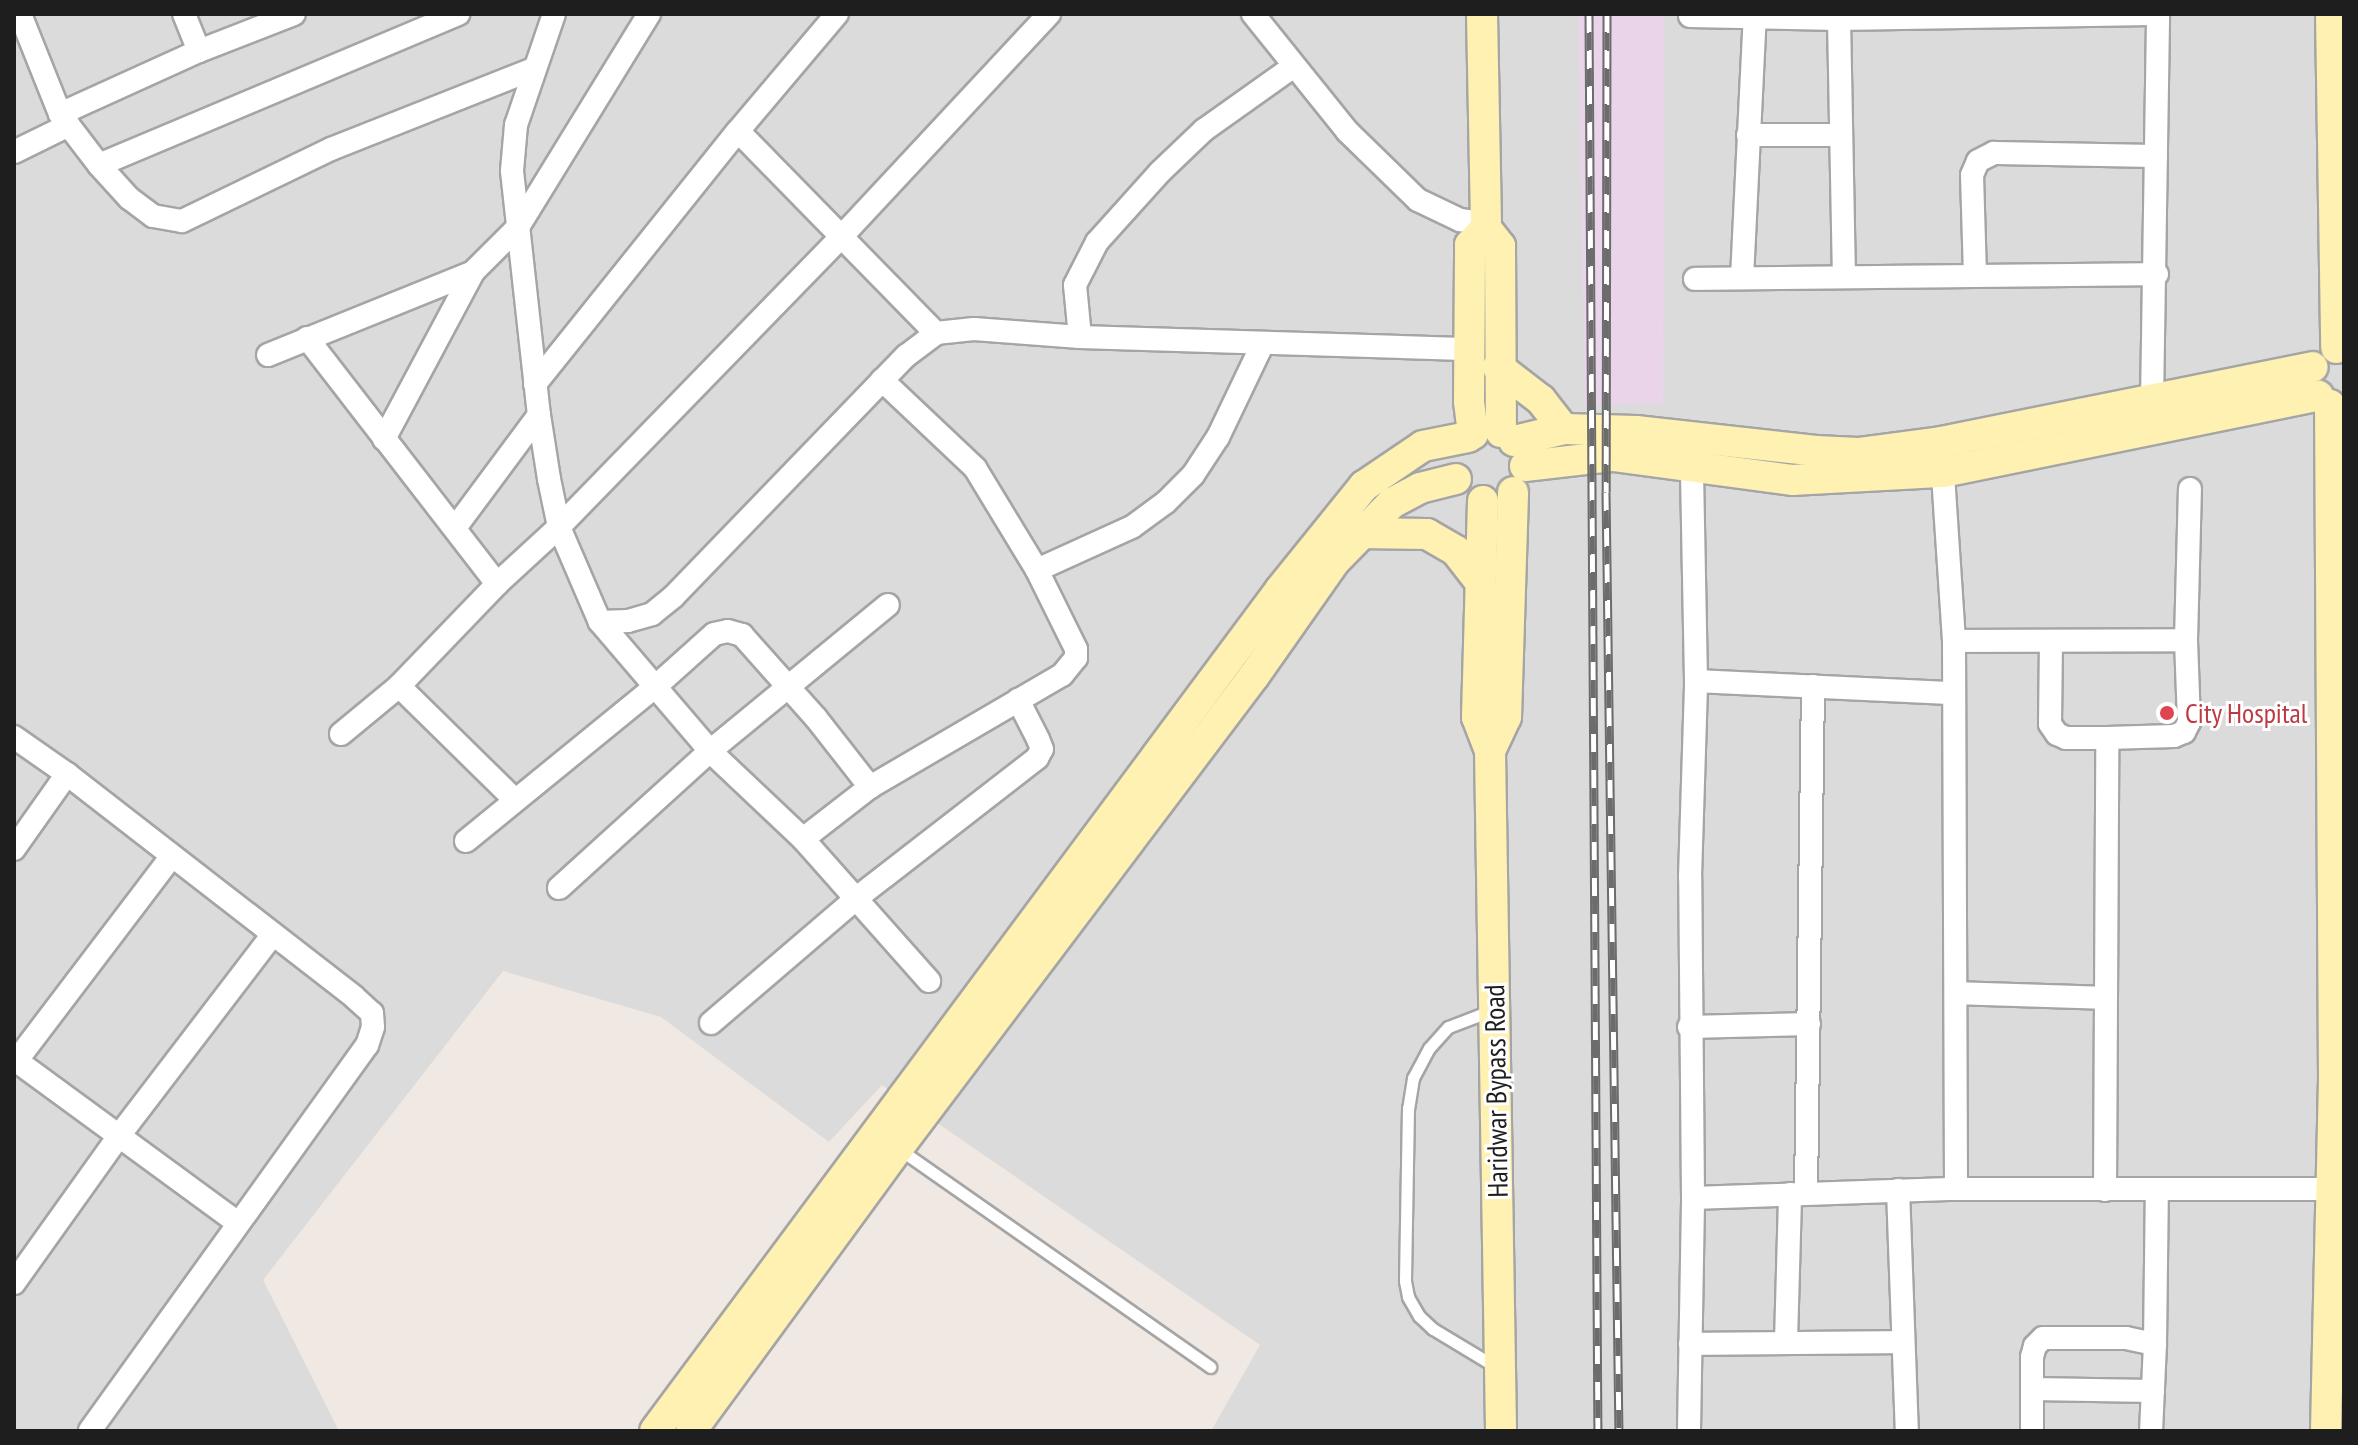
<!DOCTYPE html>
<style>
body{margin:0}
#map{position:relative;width:2358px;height:1445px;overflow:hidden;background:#f0e9e3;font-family:"PT Sans Narrow",sans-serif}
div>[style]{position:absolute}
.residential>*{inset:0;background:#dcdbdb}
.industrial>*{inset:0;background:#e9d4ea}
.roads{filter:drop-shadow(2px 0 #a5a5a5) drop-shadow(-2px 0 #a5a5a5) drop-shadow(0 2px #a5a5a5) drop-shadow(0 -2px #a5a5a5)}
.lane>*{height:11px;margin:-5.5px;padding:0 5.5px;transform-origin:5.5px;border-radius:5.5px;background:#fff}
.street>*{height:22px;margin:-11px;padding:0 11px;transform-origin:11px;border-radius:11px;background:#fff}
.secondary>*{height:30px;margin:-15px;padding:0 15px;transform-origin:15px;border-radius:15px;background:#fff1b2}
.rail>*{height:9px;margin-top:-4.5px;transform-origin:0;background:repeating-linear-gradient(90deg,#fff 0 18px,#6c6c6c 0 36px);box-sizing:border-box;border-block:2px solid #6c6c6c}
.dots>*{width:22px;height:22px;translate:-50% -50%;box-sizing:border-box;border:4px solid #fff;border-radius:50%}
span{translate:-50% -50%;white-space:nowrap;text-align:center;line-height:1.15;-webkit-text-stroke:6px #fff;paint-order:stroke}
.health-label{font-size:28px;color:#be3a42}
.left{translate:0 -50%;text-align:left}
.street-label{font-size:28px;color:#1e1e1e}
.frame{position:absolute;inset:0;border:16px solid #1e1e1e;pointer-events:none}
</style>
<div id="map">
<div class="residential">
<div style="clip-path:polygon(14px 14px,2344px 14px,2344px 1431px,1211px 1431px,1260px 1345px,882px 1085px,829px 1142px,661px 1017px,503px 971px,263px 1280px,339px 1431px,14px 1431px)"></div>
</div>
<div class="industrial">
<div style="clip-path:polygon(1578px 14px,1664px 14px,1663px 403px,1585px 406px)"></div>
</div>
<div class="roads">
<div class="lane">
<div style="left:1490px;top:1011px;width:45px;rotate:159.1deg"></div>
<div style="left:1448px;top:1027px;width:28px;rotate:132deg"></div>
<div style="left:1429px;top:1048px;width:34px;rotate:118deg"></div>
<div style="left:1413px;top:1078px;width:30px;rotate:99deg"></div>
<div style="left:1408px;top:1108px;width:173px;rotate:91deg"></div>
<div style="left:1405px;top:1281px;width:16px;rotate:79deg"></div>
<div style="left:1408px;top:1297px;width:22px;rotate:60deg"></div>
<div style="left:1419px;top:1316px;width:19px;rotate:43deg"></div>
<div style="left:1433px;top:1329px;width:74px;rotate:31.1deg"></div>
<div style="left:899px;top:1149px;width:380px;rotate:35deg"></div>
</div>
<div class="street">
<div style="left:20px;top:14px;width:108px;rotate:68.2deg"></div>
<div style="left:60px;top:114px;width:64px;rotate:52.6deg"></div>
<div style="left:99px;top:165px;width:45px;rotate:47.7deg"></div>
<div style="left:129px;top:198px;width:30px;rotate:37deg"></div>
<div style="left:153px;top:216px;width:29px;rotate:10deg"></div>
<div style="left:182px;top:221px;width:165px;rotate:-25.8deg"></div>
<div style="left:331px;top:149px;width:217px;rotate:-21.6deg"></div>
<div style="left:184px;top:14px;width:40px;rotate:68deg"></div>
<div style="left:554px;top:14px;width:117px;rotate:108.9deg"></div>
<div style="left:516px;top:125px;width:46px;rotate:95deg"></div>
<div style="left:512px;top:171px;width:245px;rotate:83.7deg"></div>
<div style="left:539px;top:415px;width:65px;rotate:81.1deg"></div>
<div style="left:549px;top:479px;width:49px;rotate:78.2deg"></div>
<div style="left:559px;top:527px;width:103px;rotate:66.7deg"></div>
<div style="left:600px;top:622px;width:28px;rotate:-2deg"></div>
<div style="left:628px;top:621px;width:25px;rotate:-16deg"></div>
<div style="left:652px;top:614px;width:28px;rotate:-39deg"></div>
<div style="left:674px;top:596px;width:334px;rotate:-46deg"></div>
<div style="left:906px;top:356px;width:38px;rotate:-37deg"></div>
<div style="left:936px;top:333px;width:38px;rotate:-6deg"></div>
<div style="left:974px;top:329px;width:106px;rotate:4.3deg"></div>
<div style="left:1080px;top:337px;width:391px;rotate:1.8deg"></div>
<div style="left:1253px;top:14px;width:150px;rotate:51.2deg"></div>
<div style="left:1347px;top:131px;width:99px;rotate:44.2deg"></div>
<div style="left:1418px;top:200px;width:47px;rotate:25.5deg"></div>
<div style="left:1460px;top:220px;width:25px;rotate:7deg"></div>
<div style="left:1690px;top:16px;width:149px;rotate:1.2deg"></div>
<div style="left:1839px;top:19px;width:313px;rotate:-0.9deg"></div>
<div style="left:1839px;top:19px;width:258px;rotate:88.9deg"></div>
<div style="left:60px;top:114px;width:153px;rotate:-24.4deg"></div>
<div style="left:199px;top:51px;width:102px;rotate:-21.3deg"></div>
<div style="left:738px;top:131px;width:283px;rotate:45.6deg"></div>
<div style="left:1748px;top:135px;width:93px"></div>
<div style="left:14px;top:152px;width:61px;rotate:-26.1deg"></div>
<div style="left:99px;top:165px;width:390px;rotate:-22.8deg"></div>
<div style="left:1975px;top:276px;width:101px;rotate:-91.7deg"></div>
<div style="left:1972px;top:175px;width:15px;rotate:-67deg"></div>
<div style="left:1978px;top:161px;width:18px;rotate:-27deg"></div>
<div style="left:1994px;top:153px;width:162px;rotate:1.1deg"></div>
<div style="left:1742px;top:278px;width:264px;rotate:-87.2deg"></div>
<div style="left:1695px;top:279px;width:462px;rotate:-0.6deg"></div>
<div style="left:1080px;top:337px;width:52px;rotate:-95.5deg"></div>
<div style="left:1075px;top:285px;width:48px;rotate:-62.9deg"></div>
<div style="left:1097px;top:242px;width:94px;rotate:-48deg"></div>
<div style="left:1160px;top:172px;width:61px;rotate:-43.7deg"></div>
<div style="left:1204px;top:130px;width:110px;rotate:-35.4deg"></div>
<div style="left:307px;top:338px;width:311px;rotate:52.3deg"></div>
<div style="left:268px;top:355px;width:221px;rotate:-22deg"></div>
<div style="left:535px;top:384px;width:324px;rotate:-51.3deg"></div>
<div style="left:738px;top:131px;width:153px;rotate:-49.8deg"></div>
<div style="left:2152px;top:402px;width:388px;rotate:-89.1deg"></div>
<div style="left:384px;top:439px;width:189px;rotate:-61.9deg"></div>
<div style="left:473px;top:272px;width:64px;rotate:-45deg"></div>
<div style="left:518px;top:227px;width:250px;rotate:-58.4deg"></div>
<div style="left:1942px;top:460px;width:181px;rotate:86.2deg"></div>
<div style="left:1954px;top:641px;width:548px;rotate:89.79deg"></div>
<div style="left:455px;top:528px;width:141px;rotate:-53.4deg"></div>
<div style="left:1037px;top:570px;width:104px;rotate:-24.4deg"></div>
<div style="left:1132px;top:527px;width:42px;rotate:-36.3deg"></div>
<div style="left:1166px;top:502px;width:38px;rotate:-45deg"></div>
<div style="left:1193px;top:475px;width:45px;rotate:-56.7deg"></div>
<div style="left:1218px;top:437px;width:104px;rotate:-64.4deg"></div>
<div style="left:600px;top:622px;width:170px;rotate:49.5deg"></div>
<div style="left:710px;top:751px;width:128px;rotate:43.4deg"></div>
<div style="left:803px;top:839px;width:190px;rotate:48.4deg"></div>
<div style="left:1954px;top:641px;width:232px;rotate:-0.2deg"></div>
<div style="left:2051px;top:641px;width:83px;rotate:90.7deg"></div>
<div style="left:2050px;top:724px;width:12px;rotate:55deg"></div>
<div style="left:2057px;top:734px;width:10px;rotate:24deg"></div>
<div style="left:2066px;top:738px;width:41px"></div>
<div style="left:2107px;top:738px;width:67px;rotate:-1.7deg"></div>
<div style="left:2174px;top:736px;width:11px;rotate:-22deg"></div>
<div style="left:2184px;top:732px;width:11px;rotate:-63deg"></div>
<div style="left:2189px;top:722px;width:82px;rotate:-92.1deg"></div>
<div style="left:2186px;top:640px;width:151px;rotate:-88.5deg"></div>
<div style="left:1696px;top:681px;width:258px;rotate:2.7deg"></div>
<div style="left:399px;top:686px;width:163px;rotate:44.5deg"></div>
<div style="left:341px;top:734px;width:75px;rotate:-39.6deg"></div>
<div style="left:399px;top:686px;width:141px;rotate:-46.1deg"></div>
<div style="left:497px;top:584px;width:84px;rotate:-42.6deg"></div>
<div style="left:559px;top:527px;width:407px;rotate:-45.8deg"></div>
<div style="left:843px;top:235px;width:302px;rotate:-47deg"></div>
<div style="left:14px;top:737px;width:65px;rotate:34.9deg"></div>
<div style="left:67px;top:774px;width:363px;rotate:37.8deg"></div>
<div style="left:354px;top:997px;width:24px;rotate:42deg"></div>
<div style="left:372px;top:1013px;width:14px;rotate:86deg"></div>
<div style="left:373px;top:1027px;width:19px;rotate:108deg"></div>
<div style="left:367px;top:1045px;width:475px;rotate:125.7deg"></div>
<div style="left:803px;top:839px;width:85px;rotate:-37.8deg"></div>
<div style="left:870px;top:787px;width:222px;rotate:-30.3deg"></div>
<div style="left:1062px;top:675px;width:22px;rotate:-51deg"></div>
<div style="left:1076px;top:658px;width:9px;rotate:-90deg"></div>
<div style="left:1076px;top:649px;width:88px;rotate:-116.3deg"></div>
<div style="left:1037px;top:570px;width:119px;rotate:-121.3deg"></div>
<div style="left:975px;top:468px;width:128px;rotate:-136.6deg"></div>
<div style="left:466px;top:841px;width:244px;rotate:-39.2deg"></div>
<div style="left:655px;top:687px;width:79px;rotate:-41.9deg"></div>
<div style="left:714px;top:634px;width:14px;rotate:-12deg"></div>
<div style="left:728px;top:631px;width:15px;rotate:16deg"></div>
<div style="left:742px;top:635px;width:111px;rotate:48.3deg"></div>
<div style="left:816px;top:718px;width:88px;rotate:52deg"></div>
<div style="left:14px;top:849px;width:92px;rotate:-54.8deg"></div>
<div style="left:559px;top:888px;width:204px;rotate:-42.2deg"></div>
<div style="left:710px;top:751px;width:230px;rotate:-39.4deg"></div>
<div style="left:1956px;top:993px;width:150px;rotate:1.9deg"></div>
<div style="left:711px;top:1023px;width:194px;rotate:-40.6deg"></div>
<div style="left:858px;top:897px;width:227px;rotate:-37.8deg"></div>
<div style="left:1037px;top:758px;width:10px;rotate:-61deg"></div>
<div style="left:1042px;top:749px;width:11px;rotate:-112deg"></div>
<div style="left:1038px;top:739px;width:44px;rotate:-117.1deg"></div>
<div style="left:1689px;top:1027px;width:120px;rotate:-1.4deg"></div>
<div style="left:14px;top:1059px;width:276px;rotate:36.2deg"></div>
<div style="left:17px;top:1060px;width:256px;rotate:-52.8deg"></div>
<div style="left:1898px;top:1190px;width:241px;rotate:87.9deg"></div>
<div style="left:2105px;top:1190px;width:452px;rotate:-89.7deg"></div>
<div style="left:1806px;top:1193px;width:507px;rotate:-89.21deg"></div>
<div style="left:1693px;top:1198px;width:263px;rotate:-2deg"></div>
<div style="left:1956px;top:1189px;width:388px"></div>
<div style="left:14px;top:1283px;width:179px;rotate:-54.5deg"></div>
<div style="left:118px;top:1137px;width:255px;rotate:-52.6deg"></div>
<div style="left:1786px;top:1341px;width:147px;rotate:-88.4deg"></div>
<div style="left:1690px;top:1344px;width:212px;rotate:-0.5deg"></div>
<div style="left:2155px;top:1344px;width:155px;rotate:-89.3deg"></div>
<div style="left:2032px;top:1389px;width:121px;rotate:0.9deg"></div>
<div style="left:1689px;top:1431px;width:233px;rotate:-89deg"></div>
<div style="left:1693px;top:1198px;width:321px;rotate:-90.5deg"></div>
<div style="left:1690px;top:877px;width:196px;rotate:-88.2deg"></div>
<div style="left:1696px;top:681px;width:214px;rotate:-91.1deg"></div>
<div style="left:2032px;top:1431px;width:74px;rotate:-90deg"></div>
<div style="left:2032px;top:1357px;width:11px;rotate:-75deg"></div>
<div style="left:2035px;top:1346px;width:11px;rotate:-45deg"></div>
<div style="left:2043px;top:1338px;width:83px"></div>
<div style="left:2126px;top:1338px;width:30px;rotate:12deg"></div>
<div style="left:2155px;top:1344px;width:87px;rotate:92.6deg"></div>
</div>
<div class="secondary">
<div style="left:1482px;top:14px;width:214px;rotate:88.9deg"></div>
<div style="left:1486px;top:228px;width:23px;rotate:52deg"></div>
<div style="left:1500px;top:246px;width:186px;rotate:89.7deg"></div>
<div style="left:2331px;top:14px;width:334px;rotate:89.1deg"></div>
<div style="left:1498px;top:367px;width:54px;rotate:37.5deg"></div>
<div style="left:1541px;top:400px;width:37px;rotate:52deg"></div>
<div style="left:1473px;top:434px;width:33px;rotate:-97deg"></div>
<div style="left:1469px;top:401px;width:156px;rotate:-89.6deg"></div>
<div style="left:1470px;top:245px;width:23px;rotate:-47deg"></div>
<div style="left:1514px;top:441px;width:51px;rotate:-13.5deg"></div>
<div style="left:1564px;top:429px;width:72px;rotate:1.6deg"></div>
<div style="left:1636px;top:431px;width:181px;rotate:6.3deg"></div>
<div style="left:1816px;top:451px;width:42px;rotate:2.7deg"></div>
<div style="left:1858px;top:453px;width:84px;rotate:-7.5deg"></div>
<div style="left:1941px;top:442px;width:379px;rotate:-11.4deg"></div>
<div style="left:1525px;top:466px;width:89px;rotate:-6.5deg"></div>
<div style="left:1613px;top:456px;width:182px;rotate:7.6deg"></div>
<div style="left:1793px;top:480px;width:150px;rotate:-3.1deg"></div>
<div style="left:1943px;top:472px;width:383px;rotate:-11.5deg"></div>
<div style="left:1483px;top:501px;width:216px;rotate:91.6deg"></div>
<div style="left:1477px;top:717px;width:36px;rotate:69deg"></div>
<div style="left:1490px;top:751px;width:680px;rotate:89.07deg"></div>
<div style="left:1359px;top:533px;width:68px;rotate:0.8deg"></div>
<div style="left:1427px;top:534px;width:34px;rotate:30deg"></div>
<div style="left:1456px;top:551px;width:37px;rotate:52deg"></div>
<div style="left:1490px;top:751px;width:38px;rotate:-65deg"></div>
<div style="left:1506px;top:717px;width:225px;rotate:-88.2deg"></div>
<div style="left:655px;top:1431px;width:1048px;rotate:-53.38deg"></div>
<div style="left:1280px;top:590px;width:134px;rotate:-51.1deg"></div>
<div style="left:1364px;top:486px;width:71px;rotate:-34.1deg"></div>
<div style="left:1423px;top:446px;width:46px;rotate:-11.3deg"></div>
<div style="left:691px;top:1431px;width:351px;rotate:-53.8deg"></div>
<div style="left:898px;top:1148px;width:591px;rotate:-52.98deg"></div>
<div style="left:1254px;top:676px;width:139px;rotate:-54.9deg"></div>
<div style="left:1334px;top:562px;width:83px;rotate:-45.5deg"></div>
<div style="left:1392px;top:503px;width:32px;rotate:-28deg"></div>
<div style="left:1420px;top:488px;width:37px;rotate:-14deg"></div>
<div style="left:2326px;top:1431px;width:354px;rotate:-88.7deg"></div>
<div style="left:2334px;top:1077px;width:672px;rotate:-90.34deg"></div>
</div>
</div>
<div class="rail">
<div style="left:1589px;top:14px;width:1417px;rotate:89.64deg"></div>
<div style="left:1607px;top:14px;width:478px;rotate:90.1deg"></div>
<div style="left:1606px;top:492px;width:939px;rotate:89.21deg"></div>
</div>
<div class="dots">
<div style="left:2167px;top:713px;background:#e0444e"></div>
</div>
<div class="health-label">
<span class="left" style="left:2185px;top:713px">City Hospital</span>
</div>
<div class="street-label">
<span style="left:1496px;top:1091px;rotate:-91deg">Haridwar Bypass Road</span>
</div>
<div class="frame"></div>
</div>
